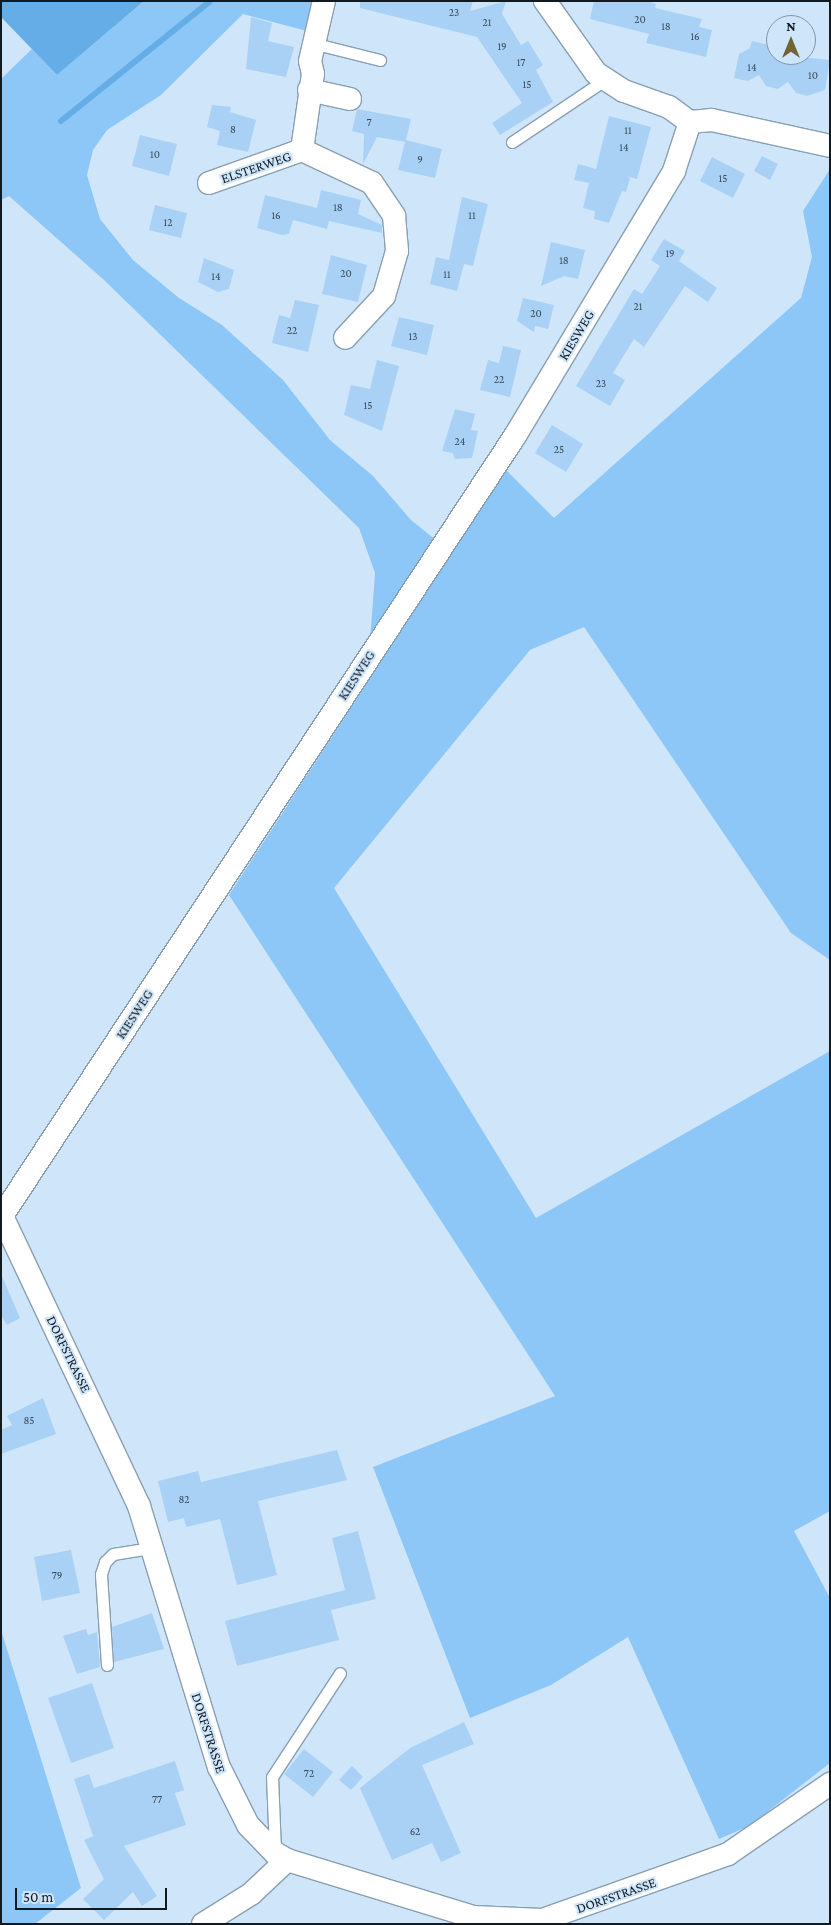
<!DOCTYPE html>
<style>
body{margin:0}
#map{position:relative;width:831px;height:1925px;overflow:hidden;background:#cfe6fa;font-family:"Crimson Pro",serif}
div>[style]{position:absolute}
.green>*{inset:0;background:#8cc7f8}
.water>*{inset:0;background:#65ade6}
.stream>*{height:6px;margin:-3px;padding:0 3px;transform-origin:3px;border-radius:3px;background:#65ade6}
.building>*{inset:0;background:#a8d1f5}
.roads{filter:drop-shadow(1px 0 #899fb1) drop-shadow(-1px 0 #899fb1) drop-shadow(0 1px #899fb1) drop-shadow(0 -1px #899fb1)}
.service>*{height:11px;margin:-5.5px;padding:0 5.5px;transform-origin:5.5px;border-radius:5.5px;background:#fff}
.minor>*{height:22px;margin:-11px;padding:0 11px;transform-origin:11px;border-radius:11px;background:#fff}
span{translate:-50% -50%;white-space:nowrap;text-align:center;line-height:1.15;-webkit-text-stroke:4px #cfe6fa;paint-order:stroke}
.number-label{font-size:11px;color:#384856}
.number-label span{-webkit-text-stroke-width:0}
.street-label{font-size:14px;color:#121a21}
.frame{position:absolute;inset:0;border:2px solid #121a21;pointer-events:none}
.north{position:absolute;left:766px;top:15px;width:50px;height:50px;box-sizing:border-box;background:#cfe6fa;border:1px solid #8394a3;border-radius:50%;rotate:0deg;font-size:14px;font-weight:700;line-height:20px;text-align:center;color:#121a21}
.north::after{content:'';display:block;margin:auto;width:18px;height:22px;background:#726432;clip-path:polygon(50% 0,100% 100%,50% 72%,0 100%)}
.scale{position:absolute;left:15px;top:1888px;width:152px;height:22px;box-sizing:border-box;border:2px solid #121a21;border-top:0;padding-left:6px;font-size:15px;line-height:18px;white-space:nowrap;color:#121a21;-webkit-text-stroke:4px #cfe6fa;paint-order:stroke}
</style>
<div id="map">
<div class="green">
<div style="clip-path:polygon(144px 1px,315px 1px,307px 31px,243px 14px,161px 95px,107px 130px,93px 150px,87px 175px,100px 219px,133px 260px,179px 298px,222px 325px,283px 380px,330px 440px,373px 476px,411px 520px,437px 541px,370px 641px,375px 573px,359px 528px,104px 280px,9px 196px,1px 200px,1px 79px,32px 49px,57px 75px)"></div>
<div style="clip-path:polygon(830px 169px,830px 960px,791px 933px,584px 627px,530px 650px,334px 888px,536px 1218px,830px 1051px,830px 1511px,794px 1531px,830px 1598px,830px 1763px,749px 1826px,719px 1839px,628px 1637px,551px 1685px,470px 1718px,373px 1467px,555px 1396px,229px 895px,506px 470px,554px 518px,801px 298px,812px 257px,803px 211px)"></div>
<div style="clip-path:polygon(1px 1630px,81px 1888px,35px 1924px,1px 1924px)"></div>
</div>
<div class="water">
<div style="clip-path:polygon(1px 1px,144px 1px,57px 75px,1px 17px)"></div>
</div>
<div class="stream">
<div style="left:61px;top:121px;width:191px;rotate:-38.8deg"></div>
</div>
<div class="building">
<div style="clip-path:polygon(360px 1px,473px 1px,470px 11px,506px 1px,502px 14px,521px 45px,528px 41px,543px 65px,536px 70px,553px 102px,500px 135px,492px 123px,522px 103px,477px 37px,360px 8px)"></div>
<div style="clip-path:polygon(594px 1px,647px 1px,656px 4px,655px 8px,702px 19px,699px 27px,712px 30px,706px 57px,646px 43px,649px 34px,590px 19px)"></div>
<div style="clip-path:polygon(251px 17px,272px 23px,268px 41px,294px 47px,286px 77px,246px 69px)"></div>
<div style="clip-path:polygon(752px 41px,770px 45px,776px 55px,830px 60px,825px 90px,807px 96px,796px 93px,788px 82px,778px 89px,766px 86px,759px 75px,748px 81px,734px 78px,739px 54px,750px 48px)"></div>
<div style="clip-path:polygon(212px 105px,231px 107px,230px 112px,256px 120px,248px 152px,217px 145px,220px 131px,207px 127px)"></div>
<div style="clip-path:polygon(357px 109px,411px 119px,406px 140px,442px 149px,435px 178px,398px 170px,405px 142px,377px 137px,363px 164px,364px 134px,352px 131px)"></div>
<div style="clip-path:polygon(609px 116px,651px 127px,637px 179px,626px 176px,630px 178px,626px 192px,622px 191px,609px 223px,594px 219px,595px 211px,583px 208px,589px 183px,574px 180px,578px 164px,596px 169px)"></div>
<div style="clip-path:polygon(140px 135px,177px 144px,169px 176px,132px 166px)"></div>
<div style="clip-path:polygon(762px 156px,778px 164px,770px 180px,754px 171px)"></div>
<div style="clip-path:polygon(712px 157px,745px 174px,733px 198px,700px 181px)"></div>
<div style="clip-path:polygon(321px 190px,361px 200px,358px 214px,382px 225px,382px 233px,329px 221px,327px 229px,293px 220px,289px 234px,282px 235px,257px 228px,265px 195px,317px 208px)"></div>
<div style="clip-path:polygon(462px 197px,488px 204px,473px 266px,464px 264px,457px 291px,430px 284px,436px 257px,449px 260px)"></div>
<div style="clip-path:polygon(155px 205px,187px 213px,181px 238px,149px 230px)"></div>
<div style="clip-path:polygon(664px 239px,685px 251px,679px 261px,717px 288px,708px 302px,685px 286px,644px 347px,634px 339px,613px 373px,625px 380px,610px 406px,576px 386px,634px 289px,642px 294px,660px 266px,651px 260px)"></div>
<div style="clip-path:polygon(551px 242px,585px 250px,578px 279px,564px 276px,541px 286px)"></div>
<div style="clip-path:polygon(331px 255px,367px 265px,358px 302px,322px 294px)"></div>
<div style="clip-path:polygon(204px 258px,234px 270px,229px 289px,218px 292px,198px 282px)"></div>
<div style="clip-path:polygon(523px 298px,554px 305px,548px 329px,535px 326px,534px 332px,517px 321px)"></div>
<div style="clip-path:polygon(295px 300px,319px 305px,308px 352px,272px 343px,279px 315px,290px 318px)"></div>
<div style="clip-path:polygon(399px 317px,434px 325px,427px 355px,391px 346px)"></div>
<div style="clip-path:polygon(503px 346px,521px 350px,510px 397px,480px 390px,488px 360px,499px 363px)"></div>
<div style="clip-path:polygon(377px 360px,399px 366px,382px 431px,344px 415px,351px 385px,370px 389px)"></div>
<div style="clip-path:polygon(455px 409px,475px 414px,471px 430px,478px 431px,472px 458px,455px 459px,453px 453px,442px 451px)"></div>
<div style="clip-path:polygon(552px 425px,583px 444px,566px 472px,535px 453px)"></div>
<div style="clip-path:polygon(1px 1274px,20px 1318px,7px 1325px,1px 1315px)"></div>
<div style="clip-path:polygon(43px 1398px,56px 1434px,1px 1454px,1px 1430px,12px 1425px,7px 1416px)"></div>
<div style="clip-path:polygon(337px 1450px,347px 1480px,258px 1501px,277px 1575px,237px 1585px,220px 1519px,186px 1527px,184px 1518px,168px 1522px,158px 1481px,198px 1471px,201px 1482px)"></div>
<div style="clip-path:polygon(358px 1531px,376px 1599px,331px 1610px,339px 1640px,237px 1666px,225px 1621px,345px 1590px,332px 1538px)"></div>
<div style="clip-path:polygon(71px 1550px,80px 1593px,42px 1601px,34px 1557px)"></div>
<div style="clip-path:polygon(152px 1613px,164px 1649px,114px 1662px,112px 1627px)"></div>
<div style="clip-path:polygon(86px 1629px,88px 1635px,97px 1632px,100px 1667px,77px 1674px,63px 1636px)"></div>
<div style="clip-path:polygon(92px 1683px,114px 1748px,71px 1763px,48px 1698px)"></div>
<div style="clip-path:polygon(464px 1722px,474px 1744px,422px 1765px,461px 1853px,441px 1862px,432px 1843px,392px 1860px,360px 1788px,410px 1748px)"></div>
<div style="clip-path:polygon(304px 1749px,333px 1772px,313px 1797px,284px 1774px)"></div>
<div style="clip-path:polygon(175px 1761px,184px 1790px,175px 1793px,186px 1825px,124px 1846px,157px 1896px,142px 1906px,133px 1892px,104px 1920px,83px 1899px,104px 1879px,84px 1840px,93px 1836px,74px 1779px,89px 1774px,94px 1788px)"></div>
<div style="clip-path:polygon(352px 1766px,363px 1777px,351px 1790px,339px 1780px)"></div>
</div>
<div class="roads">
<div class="service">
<div style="left:316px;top:44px;width:66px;rotate:14deg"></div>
<div style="left:512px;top:142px;width:113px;rotate:-33.8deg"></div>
<div style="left:107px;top:1665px;width:91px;rotate:-93.8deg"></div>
<div style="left:101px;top:1574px;width:13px;rotate:-72deg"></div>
<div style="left:105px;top:1562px;width:11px;rotate:-45deg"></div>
<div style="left:113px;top:1554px;width:39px;rotate:-9deg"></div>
<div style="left:275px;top:1851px;width:74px;rotate:-92.3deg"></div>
<div style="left:272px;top:1777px;width:124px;rotate:-56.8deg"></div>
</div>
<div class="minor">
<div style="left:545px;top:1px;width:88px;rotate:54.7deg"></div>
<div style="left:596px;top:73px;width:33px;rotate:33deg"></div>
<div style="left:624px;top:91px;width:48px;rotate:19.6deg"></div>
<div style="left:669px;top:107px;width:26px;rotate:36deg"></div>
<div style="left:690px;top:122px;width:22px;rotate:-5deg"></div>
<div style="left:712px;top:120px;width:121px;rotate:12.4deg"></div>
<div style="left:309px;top:90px;width:42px;rotate:12.4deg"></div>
<div style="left:302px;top:150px;width:77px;rotate:25.2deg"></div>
<div style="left:372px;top:183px;width:40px;rotate:56deg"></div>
<div style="left:394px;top:216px;width:35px;rotate:85deg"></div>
<div style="left:397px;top:251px;width:47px;rotate:106.1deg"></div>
<div style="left:384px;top:296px;width:57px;rotate:132.9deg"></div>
<div style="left:209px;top:183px;width:99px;rotate:-19.5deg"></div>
<div style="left:302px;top:150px;width:77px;rotate:-81.8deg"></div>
<div style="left:313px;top:74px;width:13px;rotate:-103deg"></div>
<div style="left:310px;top:61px;width:62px;rotate:-76.9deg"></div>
<div style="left:1px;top:1214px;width:323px;rotate:64.7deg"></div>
<div style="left:139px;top:1506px;width:273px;rotate:73deg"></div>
<div style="left:219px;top:1767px;width:65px;rotate:63.4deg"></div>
<div style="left:248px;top:1825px;width:39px;rotate:46deg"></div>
<div style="left:275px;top:1853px;width:14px;rotate:30deg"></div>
<div style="left:287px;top:1860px;width:195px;rotate:17deg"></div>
<div style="left:473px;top:1917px;width:69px;rotate:2.5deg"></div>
<div style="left:542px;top:1920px;width:197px;rotate:-19.5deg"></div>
<div style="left:728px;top:1854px;width:124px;rotate:-34.5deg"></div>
<div style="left:2px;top:1216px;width:934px;rotate:-56.67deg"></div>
<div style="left:515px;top:436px;width:309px;rotate:-59deg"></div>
<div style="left:674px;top:171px;width:52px;rotate:-71.9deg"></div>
<div style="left:203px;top:1924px;width:57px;rotate:-32deg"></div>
<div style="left:251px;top:1894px;width:50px;rotate:-43.4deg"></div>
</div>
</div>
<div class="number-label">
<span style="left:454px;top:12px">23</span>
<span style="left:640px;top:19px">20</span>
<span style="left:487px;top:22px">21</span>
<span style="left:666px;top:26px">18</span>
<span style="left:695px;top:36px">16</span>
<span style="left:502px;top:46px">19</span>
<span style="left:521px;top:62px">17</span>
<span style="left:752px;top:67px">14</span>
<span style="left:813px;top:75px">10</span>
<span style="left:527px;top:84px">15</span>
<span style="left:369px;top:122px">7</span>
<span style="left:233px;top:129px">8</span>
<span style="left:628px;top:130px">11</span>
<span style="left:624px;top:147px">14</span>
<span style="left:155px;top:154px">10</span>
<span style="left:420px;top:159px">9</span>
<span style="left:723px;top:178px">15</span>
<span style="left:338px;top:207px">18</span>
<span style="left:276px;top:215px">16</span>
<span style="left:472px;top:215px">11</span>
<span style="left:168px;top:222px">12</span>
<span style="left:670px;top:253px">19</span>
<span style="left:564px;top:260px">18</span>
<span style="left:346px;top:273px">20</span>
<span style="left:447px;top:274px">11</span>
<span style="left:216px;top:276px">14</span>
<span style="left:638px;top:306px">21</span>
<span style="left:536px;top:313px">20</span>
<span style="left:292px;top:330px">22</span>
<span style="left:413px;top:336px">13</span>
<span style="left:499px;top:379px">22</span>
<span style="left:601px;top:383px">23</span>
<span style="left:368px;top:405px">15</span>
<span style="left:460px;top:441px">24</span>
<span style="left:559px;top:449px">25</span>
<span style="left:29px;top:1420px">85</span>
<span style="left:184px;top:1499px">82</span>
<span style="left:57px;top:1575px">79</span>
<span style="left:309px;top:1773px">72</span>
<span style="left:157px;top:1799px">77</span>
<span style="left:415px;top:1831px">62</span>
</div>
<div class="street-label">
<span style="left:256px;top:167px;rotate:-19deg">ELSTERWEG</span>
<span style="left:576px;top:335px;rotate:-59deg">KIESWEG</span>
<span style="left:356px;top:675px;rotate:-57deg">KIESWEG</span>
<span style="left:134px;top:1014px;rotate:-57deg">KIESWEG</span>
<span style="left:69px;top:1354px;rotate:64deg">DORFSTRASSE</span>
<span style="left:209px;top:1733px;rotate:72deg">DORFSTRASSE</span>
<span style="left:616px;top:1895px;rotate:-19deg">DORFSTRASSE</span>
</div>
<div class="frame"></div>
<div class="north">N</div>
<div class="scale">50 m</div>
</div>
